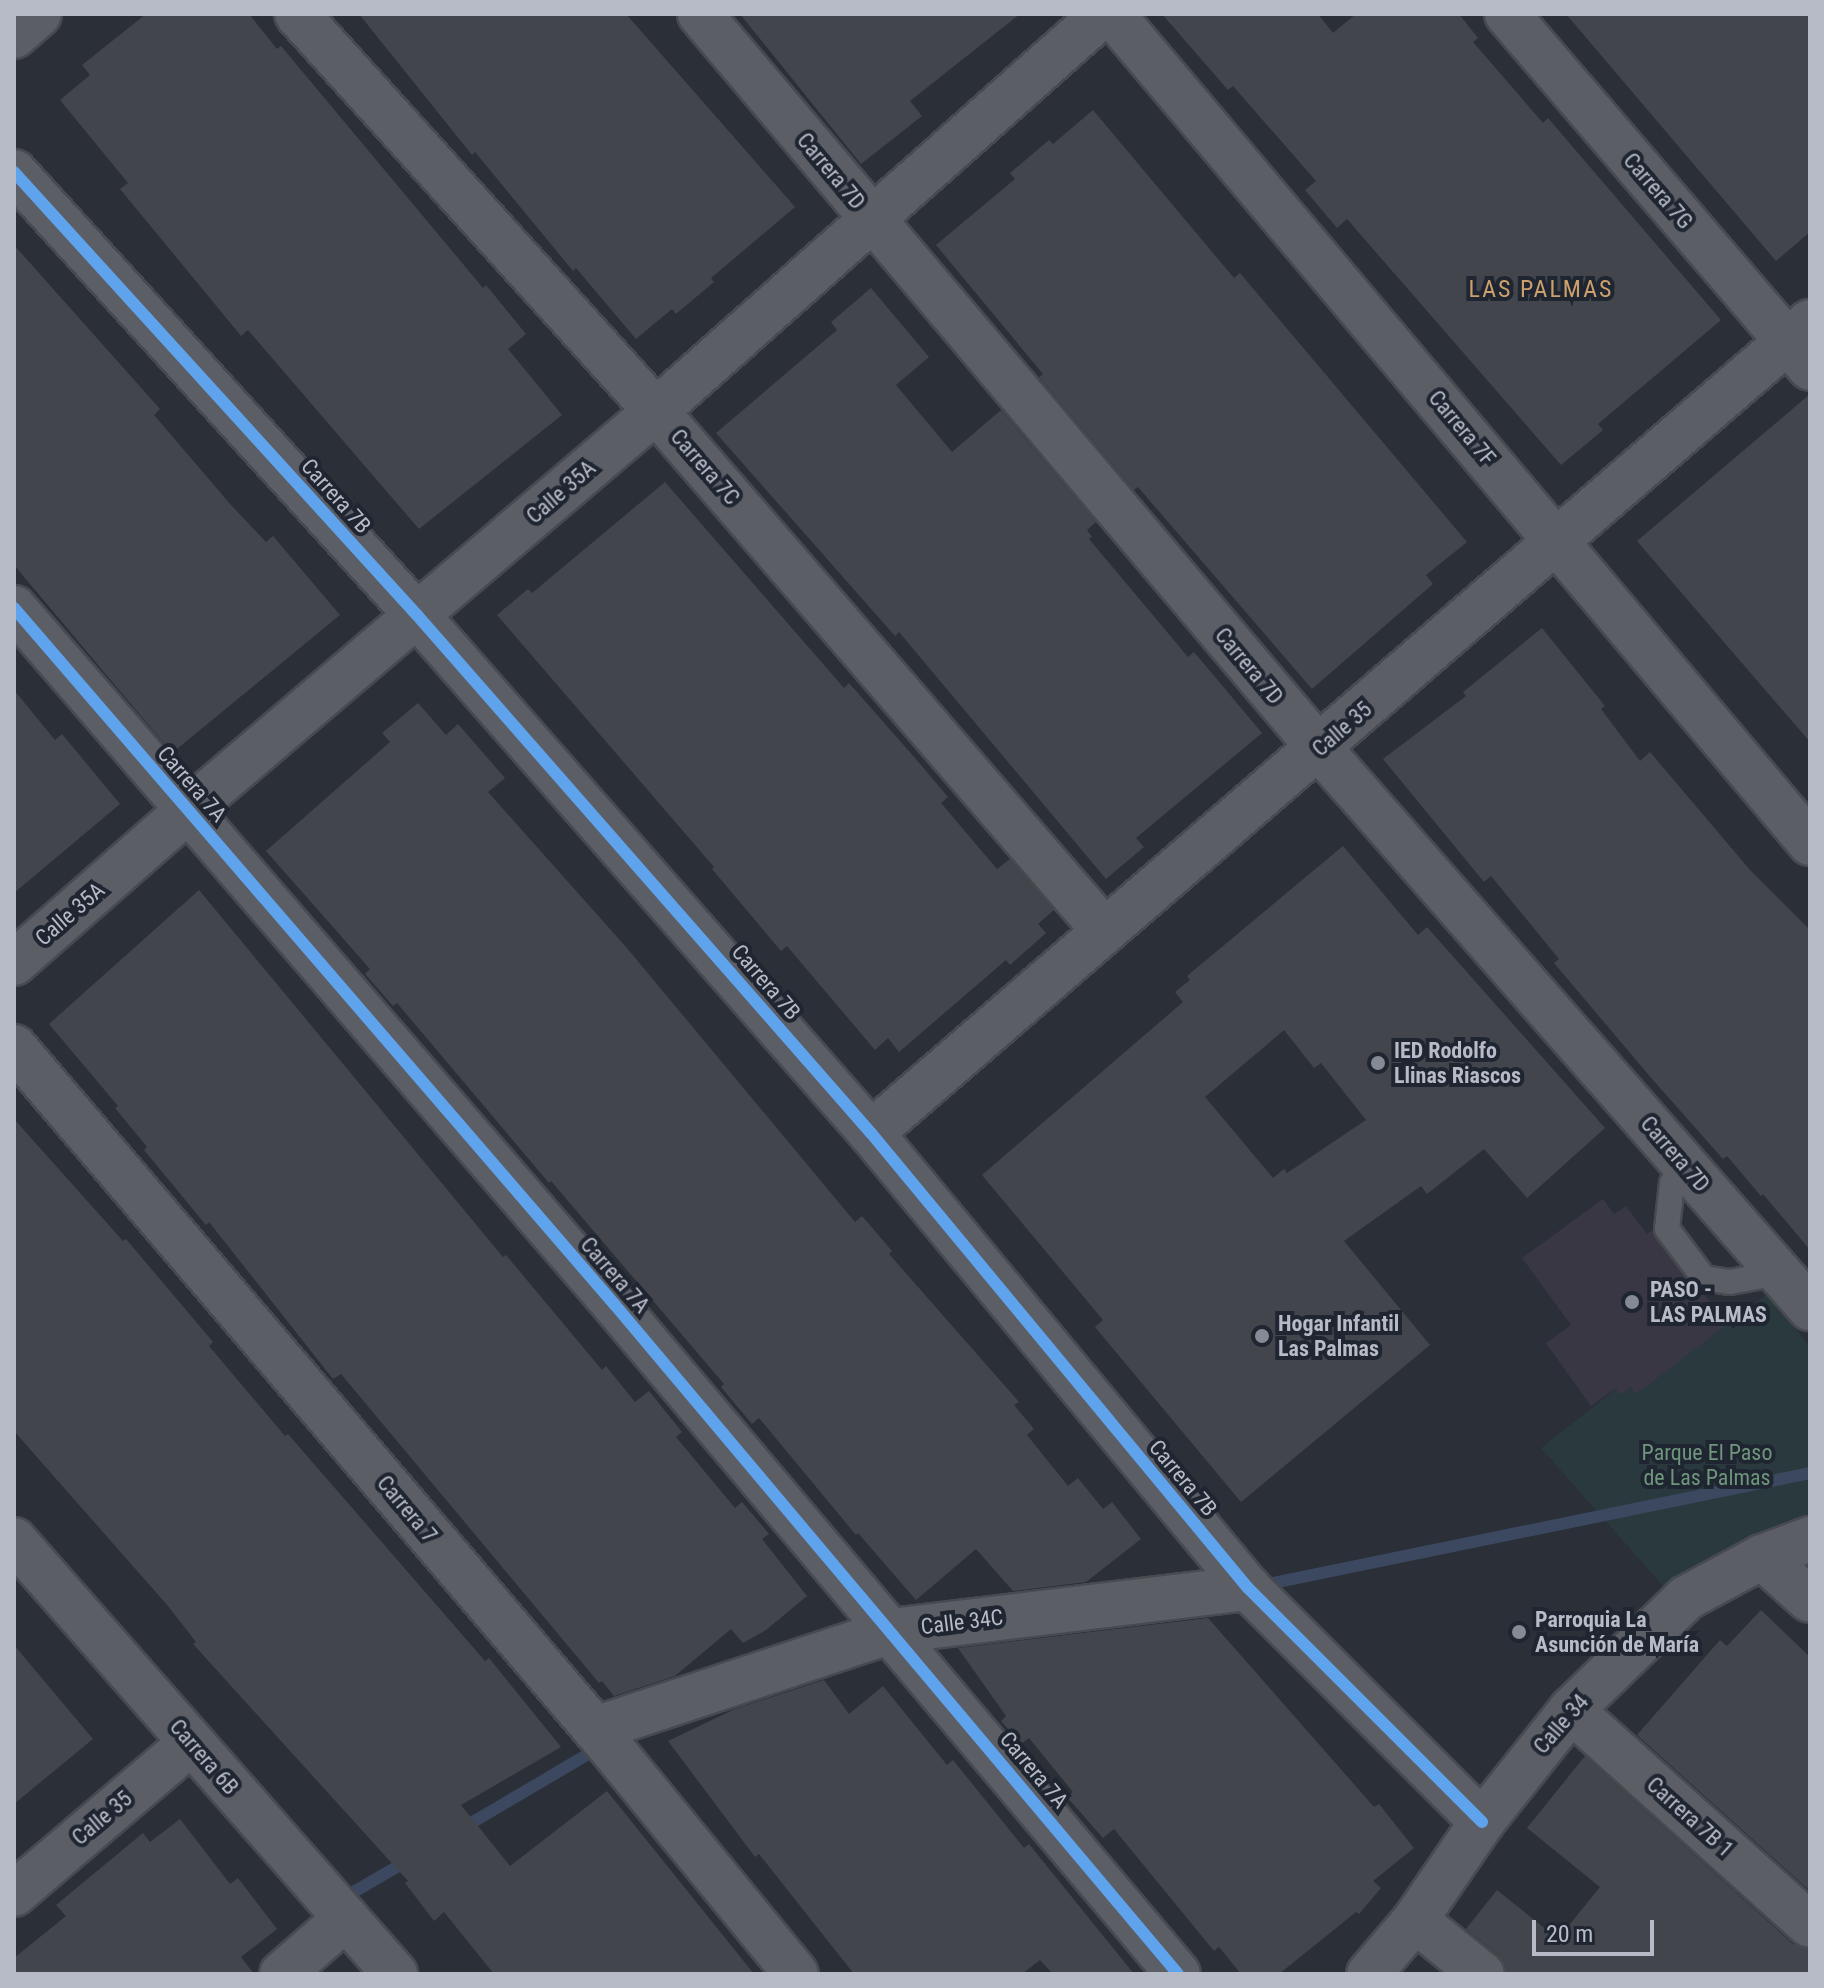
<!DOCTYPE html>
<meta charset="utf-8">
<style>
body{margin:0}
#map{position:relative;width:1824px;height:1988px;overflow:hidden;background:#2b2f37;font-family:"Roboto Condensed",sans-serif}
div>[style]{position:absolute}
.medical>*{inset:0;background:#383743}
.green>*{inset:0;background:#29393d}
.stream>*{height:12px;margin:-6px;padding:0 6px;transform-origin:6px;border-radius:6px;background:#3b485f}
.building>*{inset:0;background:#42464c}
.roads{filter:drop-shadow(2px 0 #474a50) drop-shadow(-2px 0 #474a50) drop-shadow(0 2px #474a50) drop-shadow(0 -2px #474a50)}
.service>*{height:24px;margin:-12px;padding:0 12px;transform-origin:12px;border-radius:12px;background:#5b5e65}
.minor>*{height:44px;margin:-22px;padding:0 22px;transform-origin:22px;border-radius:22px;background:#5b5e65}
.tertiary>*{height:44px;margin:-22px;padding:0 22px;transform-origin:22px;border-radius:22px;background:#5b5e65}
.cycleway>*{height:12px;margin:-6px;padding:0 6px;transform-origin:6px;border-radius:6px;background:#60a3ed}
.dots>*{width:22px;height:22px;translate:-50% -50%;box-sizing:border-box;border:4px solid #1f2531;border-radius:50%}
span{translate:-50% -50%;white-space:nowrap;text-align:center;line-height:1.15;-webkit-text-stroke:8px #1f2531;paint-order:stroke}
.street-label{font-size:22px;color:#b6bbc7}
.poi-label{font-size:22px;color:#b6bbc7;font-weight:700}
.left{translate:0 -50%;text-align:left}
.park-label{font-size:22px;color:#6f967c}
.neighbourhood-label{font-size:24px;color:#cca06d;letter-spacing:2px}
.frame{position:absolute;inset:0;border:16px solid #b6bbc7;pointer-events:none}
.scale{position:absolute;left:1532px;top:1920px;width:122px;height:36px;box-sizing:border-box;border:4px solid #b6bbc7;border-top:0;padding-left:10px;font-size:24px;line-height:28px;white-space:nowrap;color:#b6bbc7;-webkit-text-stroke:6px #1f2531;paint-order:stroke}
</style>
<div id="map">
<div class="medical">
<div style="clip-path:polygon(1603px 1199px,1614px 1214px,1626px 1206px,1647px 1234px,1655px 1228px,1667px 1245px,1687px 1231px,1712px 1265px,1693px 1279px,1728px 1327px,1636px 1394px,1620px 1395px,1615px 1389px,1591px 1406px,1546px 1343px,1571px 1325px,1522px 1258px)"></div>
</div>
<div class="green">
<div style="clip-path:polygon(1766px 1295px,1810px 1346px,1810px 1523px,1670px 1594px,1541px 1448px,1616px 1389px,1620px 1395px,1631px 1387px,1636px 1394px)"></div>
</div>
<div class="stream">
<div style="left:1259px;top:1586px;width:562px;rotate:-11.59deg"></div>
<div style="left:461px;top:1829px;width:161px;rotate:-30.5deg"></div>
<div style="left:340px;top:1900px;width:78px;rotate:-30.2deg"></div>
</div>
<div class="building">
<div style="clip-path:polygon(146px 14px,249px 14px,277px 49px,281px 46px,483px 288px,486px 285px,526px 334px,508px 349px,562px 415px,419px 529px,248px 330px,241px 336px,209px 297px,120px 189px,128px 183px,60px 100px,90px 75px,82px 65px)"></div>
<div style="clip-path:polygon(359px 14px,626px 14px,795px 207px,711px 278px,714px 282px,676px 314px,672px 309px,636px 339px,576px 268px,573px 271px,475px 152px,472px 155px)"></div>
<div style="clip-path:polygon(740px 14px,1020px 14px,910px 101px,922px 116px,861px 164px)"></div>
<div style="clip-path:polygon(1162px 14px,1318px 14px,1333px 33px,1356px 14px,1459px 14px,1478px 38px,1473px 42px,1543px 123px,1548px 118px,1721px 320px,1598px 424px,1603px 430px,1561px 465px,1347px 219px,1337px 228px,1305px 190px,1316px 181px,1233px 86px,1228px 90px)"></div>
<div style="clip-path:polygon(1566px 14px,1810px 14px,1810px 232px,1776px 261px)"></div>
<div style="clip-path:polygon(1093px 110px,1234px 278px,1240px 273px,1467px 542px,1426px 575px,1433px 584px,1312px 689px,1138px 487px,1134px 490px,1039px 377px,1043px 374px,936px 245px,1015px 179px,1010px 173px,1049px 140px,1053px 144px)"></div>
<div style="clip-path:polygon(14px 245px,160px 409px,154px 415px,231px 505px,266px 542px,273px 536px,340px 615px,172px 753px,14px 565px)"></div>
<div style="clip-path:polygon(871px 288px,929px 357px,896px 385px,952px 452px,1001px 410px,1096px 522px,1087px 530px,1092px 537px,1089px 539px,1188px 657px,1194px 652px,1262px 733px,1136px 838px,1144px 847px,1106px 879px,899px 632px,895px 636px,716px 433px,837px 330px,831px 322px)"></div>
<div style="clip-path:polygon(1810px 394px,1810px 742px,1637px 541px)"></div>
<div style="clip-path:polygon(665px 482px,844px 688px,849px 683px,915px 758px,948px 797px,941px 803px,997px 869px,1010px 859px,1054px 910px,1038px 924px,1046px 933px,1010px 965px,1006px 960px,899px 1052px,888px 1038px,875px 1050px,787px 946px,781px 951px,712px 869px,714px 867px,497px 615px,528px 589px,532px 593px)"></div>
<div style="clip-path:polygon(1542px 628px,1605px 706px,1601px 709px,1640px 761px,1650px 752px,1750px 870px,1810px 930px,1810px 1250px,1763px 1194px,1761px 1196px,1727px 1156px,1723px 1159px,1653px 1080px,1554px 963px,1559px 959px,1491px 876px,1484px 882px,1383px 759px,1466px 696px,1463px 692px)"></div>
<div style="clip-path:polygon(14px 690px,55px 740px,62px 734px,120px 804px,14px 893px)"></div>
<div style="clip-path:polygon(418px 703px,446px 735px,458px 724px,505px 778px,488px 792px,626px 947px,855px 1222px,862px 1216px,892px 1251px,889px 1254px,1019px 1402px,1014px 1405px,1034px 1429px,1027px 1435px,1068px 1486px,1078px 1478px,1103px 1509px,1112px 1502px,1141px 1539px,1086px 1582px,1013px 1591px,976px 1549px,916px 1600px,858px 1533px,856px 1535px,759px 1418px,752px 1424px,721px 1387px,724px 1384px,551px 1181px,549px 1183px,397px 1003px,393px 1006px,365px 974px,370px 969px,266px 851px,390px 742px,382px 733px)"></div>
<div style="clip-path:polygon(evenodd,1343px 846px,1418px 935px,1427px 927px,1605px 1128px,1527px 1198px,1484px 1149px,1427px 1194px,1421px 1186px,1344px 1241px,1430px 1345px,1241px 1502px,1095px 1327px,1103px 1320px,982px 1175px,1183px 1002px,1175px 992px,1190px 980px,1187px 976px,1343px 846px,1284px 1030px,1314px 1068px,1321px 1063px,1366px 1120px,1287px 1173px,1284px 1169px,1273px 1178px,1205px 1097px,1284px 1030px)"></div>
<div style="clip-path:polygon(199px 890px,503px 1257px,506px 1255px,602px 1370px,606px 1366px,635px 1402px,649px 1391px,682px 1432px,676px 1437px,735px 1508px,742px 1502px,769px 1534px,762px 1539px,807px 1596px,766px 1630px,743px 1643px,731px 1629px,675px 1676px,614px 1696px,602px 1681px,599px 1683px,341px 1374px,333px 1379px,209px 1222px,206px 1225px,144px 1150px,147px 1147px,115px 1108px,118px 1106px,49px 1024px)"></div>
<div style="clip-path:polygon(14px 1119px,123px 1241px,126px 1239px,213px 1342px,209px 1346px,285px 1436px,288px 1434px,485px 1661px,489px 1658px,561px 1747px,461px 1805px,510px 1866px,607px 1791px,754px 1974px,494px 1974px,444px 1912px,434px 1921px,405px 1883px,408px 1881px,193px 1644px,196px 1642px,168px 1606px,14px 1431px)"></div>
<div style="clip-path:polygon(1761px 1610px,1810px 1657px,1810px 1891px,1637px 1735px,1720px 1640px,1727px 1646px)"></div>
<div style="clip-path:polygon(1208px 1618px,1374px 1807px,1379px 1804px,1414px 1848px,1373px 1881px,1381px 1888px,1359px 1914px,1356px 1912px,1279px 1974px,1241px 1974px,1219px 1947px,1214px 1951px,1114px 1829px,1103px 1838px,1067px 1797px,1073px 1792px,1029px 1738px,1021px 1744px,1001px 1721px,1006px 1716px,958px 1648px)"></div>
<div style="clip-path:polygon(14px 1645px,93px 1739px,14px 1804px)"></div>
<div style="clip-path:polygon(824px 1680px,849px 1714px,883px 1686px,947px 1765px,953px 1760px,1024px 1848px,1029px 1844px,1134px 1974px,1053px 1974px,1040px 1960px,1022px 1974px,854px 1974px,759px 1854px,755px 1857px,668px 1741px,735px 1709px)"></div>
<div style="clip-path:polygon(1585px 1756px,1793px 1944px,1810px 1949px,1810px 1974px,1506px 1974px,1498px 1955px,1466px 1929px,1497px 1890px,1558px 1939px,1600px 1887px,1527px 1828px)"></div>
<div style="clip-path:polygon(180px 1819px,230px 1884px,238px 1878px,277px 1929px,241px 1957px,254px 1974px,14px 1974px,14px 1958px,66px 1916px,56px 1905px,143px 1833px,150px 1842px)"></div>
</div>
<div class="roads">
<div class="service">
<div style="left:1684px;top:1164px;width:22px;rotate:122deg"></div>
<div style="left:1672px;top:1183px;width:46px;rotate:96.2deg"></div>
<div style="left:1667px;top:1229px;width:61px;rotate:52.9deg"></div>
<div style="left:1704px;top:1278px;width:26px;rotate:9deg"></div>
<div style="left:1730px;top:1282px;width:50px;rotate:-10.4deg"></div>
</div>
<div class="minor">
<div style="left:297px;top:14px;width:535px;rotate:47.88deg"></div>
<div style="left:656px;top:411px;width:684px;rotate:49.21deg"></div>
<div style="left:700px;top:14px;width:960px;rotate:49.86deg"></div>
<div style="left:1319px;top:748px;width:745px;rotate:48.76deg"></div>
<div style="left:1112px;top:14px;width:1084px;rotate:49.9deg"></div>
<div style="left:1507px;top:14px;width:466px;rotate:49.4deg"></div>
<div style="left:14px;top:172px;width:599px;rotate:47.71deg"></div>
<div style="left:417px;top:615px;width:689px;rotate:48.77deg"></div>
<div style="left:871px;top:1133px;width:591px;rotate:50.36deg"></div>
<div style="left:1248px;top:1588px;width:331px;rotate:45deg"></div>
<div style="left:14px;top:608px;width:920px;rotate:49.23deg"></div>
<div style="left:615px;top:1305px;width:874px;rotate:49.92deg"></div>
<div style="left:14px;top:963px;width:232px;rotate:-41.3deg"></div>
<div style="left:188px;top:810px;width:615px;rotate:-40.45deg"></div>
<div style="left:656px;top:411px;width:598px;rotate:-41.61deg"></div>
<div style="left:14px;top:1047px;width:914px;rotate:49.57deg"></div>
<div style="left:607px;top:1743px;width:298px;rotate:50.7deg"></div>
<div style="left:871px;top:1133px;width:1241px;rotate:-40.82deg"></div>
<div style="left:1762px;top:1557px;width:64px;rotate:41.9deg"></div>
<div style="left:1571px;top:1710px;width:321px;rotate:42deg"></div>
<div style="left:595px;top:1729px;width:313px;rotate:-18.3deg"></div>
<div style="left:892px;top:1631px;width:359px;rotate:-6.9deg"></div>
<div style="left:14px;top:1894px;width:233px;rotate:-40.5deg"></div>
<div style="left:1415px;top:1920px;width:86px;rotate:38.9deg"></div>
<div style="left:282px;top:1974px;width:85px;rotate:-41.2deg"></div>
<div style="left:1369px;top:1974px;width:71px;rotate:-49.6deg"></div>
<div style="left:1415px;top:1920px;width:119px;rotate:-55.6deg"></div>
<div style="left:1482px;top:1822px;width:143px;rotate:-51.5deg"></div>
<div style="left:1571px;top:1710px;width:161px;rotate:-44.2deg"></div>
<div style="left:1686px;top:1598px;width:86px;rotate:-28.3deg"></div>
<div style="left:1762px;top:1557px;width:51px;rotate:-20.6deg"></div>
</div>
<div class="tertiary">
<div style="left:14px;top:36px;width:33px;rotate:-41deg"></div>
<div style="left:14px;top:1540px;width:578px;rotate:48.72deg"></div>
</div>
</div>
<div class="cycleway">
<div style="left:14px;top:172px;width:599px;rotate:47.71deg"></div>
<div style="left:417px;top:615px;width:689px;rotate:48.77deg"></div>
<div style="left:871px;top:1133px;width:591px;rotate:50.36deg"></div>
<div style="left:1248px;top:1588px;width:331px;rotate:45deg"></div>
<div style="left:14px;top:608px;width:920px;rotate:49.23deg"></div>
<div style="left:615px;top:1305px;width:874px;rotate:49.92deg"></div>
</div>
<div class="dots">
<div style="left:1378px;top:1063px;background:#858a95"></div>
<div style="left:1632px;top:1302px;background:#858a95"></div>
<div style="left:1262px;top:1336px;background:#858a95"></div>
<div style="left:1519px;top:1632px;background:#858a95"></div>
</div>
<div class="street-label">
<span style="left:831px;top:171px;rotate:50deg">Carrera 7D</span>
<span style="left:1658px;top:191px;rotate:49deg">Carrera 7G</span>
<span style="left:1462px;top:428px;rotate:50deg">Carrera 7F</span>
<span style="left:705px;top:467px;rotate:49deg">Carrera 7C</span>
<span style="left:561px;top:492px;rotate:-41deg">Calle 35A</span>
<span style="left:336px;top:496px;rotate:48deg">Carrera 7B</span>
<span style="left:1249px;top:666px;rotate:50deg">Carrera 7D</span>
<span style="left:1342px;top:729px;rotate:-41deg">Calle 35</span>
<span style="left:192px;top:784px;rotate:49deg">Carrera 7A</span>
<span style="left:70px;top:914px;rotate:-41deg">Calle 35A</span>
<span style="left:766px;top:982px;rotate:49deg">Carrera 7B</span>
<span style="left:1675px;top:1154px;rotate:49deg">Carrera 7D</span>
<span style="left:615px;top:1275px;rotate:49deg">Carrera 7A</span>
<span style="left:1183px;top:1478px;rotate:50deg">Carrera 7B</span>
<span style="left:407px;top:1509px;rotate:50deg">Carrera 7</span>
<span style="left:962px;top:1622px;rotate:-7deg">Calle 34C</span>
<span style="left:1561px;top:1724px;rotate:-49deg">Calle 34</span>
<span style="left:204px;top:1757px;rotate:49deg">Carrera 6B</span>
<span style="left:1034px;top:1770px;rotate:50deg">Carrera 7A</span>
<span style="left:1690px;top:1817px;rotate:42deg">Carrera 7B 1</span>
<span style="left:102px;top:1818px;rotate:-40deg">Calle 35</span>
</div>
<div class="poi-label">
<span class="left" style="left:1394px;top:1063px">IED Rodolfo<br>Llinas Riascos</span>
<span class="left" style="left:1650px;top:1302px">PASO -<br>LAS PALMAS</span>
<span class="left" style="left:1278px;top:1336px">Hogar Infantil<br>Las Palmas</span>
<span class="left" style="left:1535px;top:1632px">Parroquia La<br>Asunción de María</span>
</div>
<div class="park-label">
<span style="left:1707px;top:1465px">Parque El Paso<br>de Las Palmas</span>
</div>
<div class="neighbourhood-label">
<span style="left:1541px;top:290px">LAS PALMAS</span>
</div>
<div class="frame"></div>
<div class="scale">20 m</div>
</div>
